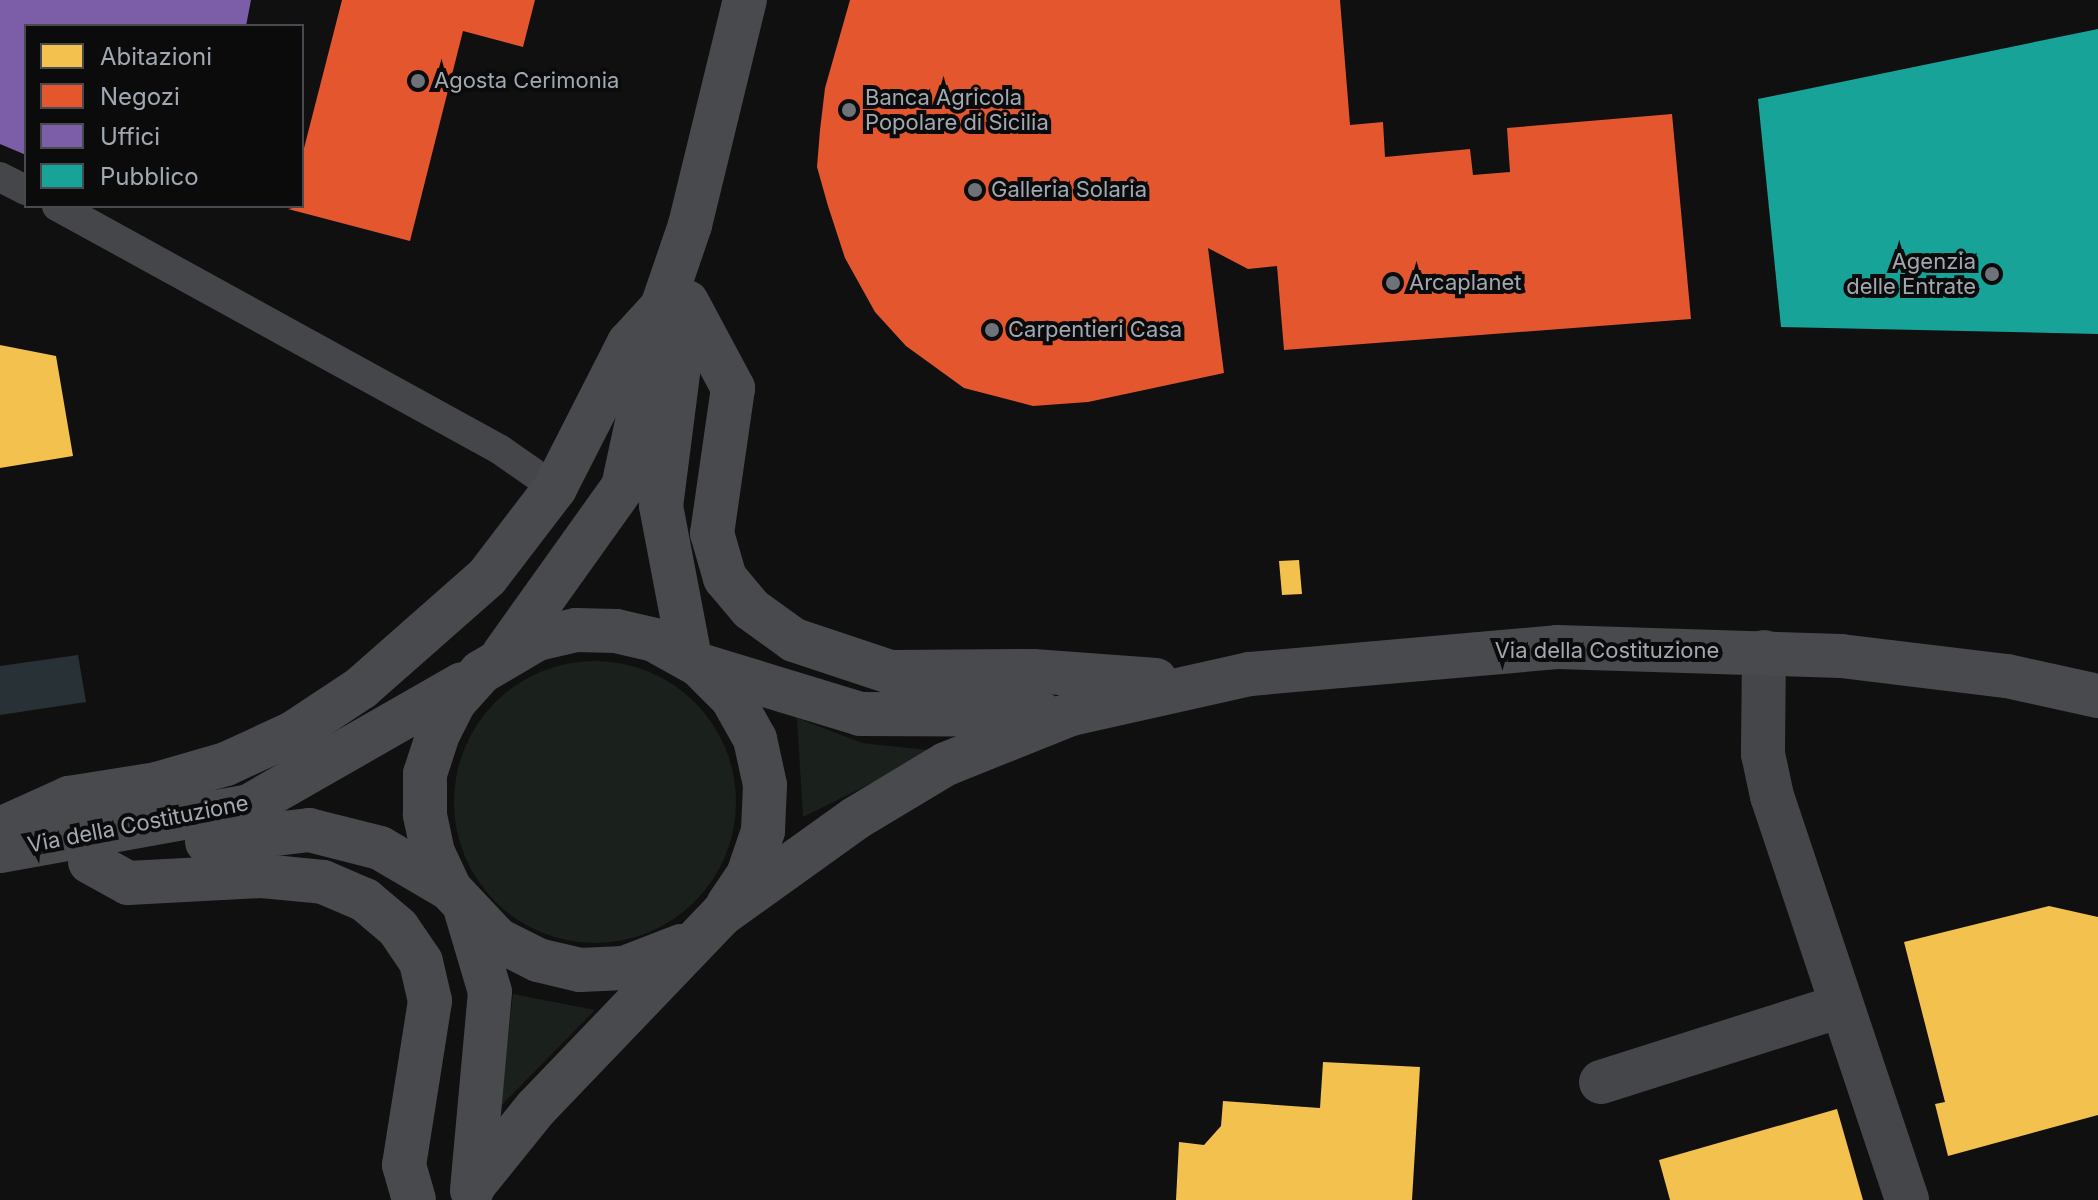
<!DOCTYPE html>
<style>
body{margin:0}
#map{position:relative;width:2098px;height:1200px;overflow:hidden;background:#101011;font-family:Inter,sans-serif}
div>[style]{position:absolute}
.green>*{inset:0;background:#1a201b}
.round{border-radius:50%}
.water>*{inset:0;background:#283135}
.homes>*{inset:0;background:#f2c14e}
.shops>*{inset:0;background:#e4572e}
.offices>*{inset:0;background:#7b5ea7}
.public>*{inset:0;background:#17a398}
.lane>*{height:30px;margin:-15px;padding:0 15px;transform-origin:15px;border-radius:15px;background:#454649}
.street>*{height:44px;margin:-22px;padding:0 22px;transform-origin:22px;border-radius:22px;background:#454649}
.secondary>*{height:44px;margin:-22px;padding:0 22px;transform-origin:22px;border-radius:22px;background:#494a4d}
.dots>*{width:22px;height:22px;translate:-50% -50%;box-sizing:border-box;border:4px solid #0b0b0c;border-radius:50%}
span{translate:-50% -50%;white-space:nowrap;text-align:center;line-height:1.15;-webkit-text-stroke:8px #0b0b0c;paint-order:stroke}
.poi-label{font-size:22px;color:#a1a8b1}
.left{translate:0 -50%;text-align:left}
.right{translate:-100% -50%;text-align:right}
.street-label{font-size:22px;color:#a1a8b1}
.legend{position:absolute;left:24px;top:24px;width:280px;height:184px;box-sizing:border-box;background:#0b0b0c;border:2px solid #474a4e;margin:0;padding:10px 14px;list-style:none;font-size:24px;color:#a1a8b1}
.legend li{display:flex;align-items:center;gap:16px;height:40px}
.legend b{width:40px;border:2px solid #474a4e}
</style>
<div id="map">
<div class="green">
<div class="round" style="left:454px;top:661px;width:282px;height:282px"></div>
<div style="clip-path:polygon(797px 718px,862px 743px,937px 751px,803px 817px)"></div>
<div style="clip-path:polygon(513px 994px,595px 1010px,500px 1107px)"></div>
</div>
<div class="water">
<div style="clip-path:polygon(78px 655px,86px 702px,0 715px,0 666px)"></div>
</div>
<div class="homes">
<div style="clip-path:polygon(0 345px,56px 356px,73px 456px,0 468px)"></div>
<div style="clip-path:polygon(1299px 560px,1302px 594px,1282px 595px,1279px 561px)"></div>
<div style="clip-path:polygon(2049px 906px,2098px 917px,2098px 1115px,1948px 1156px,1935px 1104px,1945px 1102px,1904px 942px)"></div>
<div style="clip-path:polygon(1323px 1062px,1420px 1067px,1412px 1200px,1176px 1200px,1179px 1142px,1204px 1145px,1221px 1126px,1223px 1101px,1320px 1108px)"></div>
<div style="clip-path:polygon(1837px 1109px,1863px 1200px,1670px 1200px,1659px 1160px)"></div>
</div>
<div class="shops">
<div style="clip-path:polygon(342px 0,535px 0,523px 47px,463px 31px,410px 241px,288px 209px,302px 206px,302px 156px)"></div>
<div style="clip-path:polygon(850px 0,1340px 0,1350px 125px,1383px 122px,1385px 157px,1470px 149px,1473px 175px,1510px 172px,1507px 128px,1672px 114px,1691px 319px,1284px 350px,1277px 266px,1248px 269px,1208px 248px,1224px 373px,1088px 402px,1033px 406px,964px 388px,906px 346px,875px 312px,845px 258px,828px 206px,817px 167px,820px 130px,825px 88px)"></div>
</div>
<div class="offices">
<div style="clip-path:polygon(0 0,251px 0,246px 26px,26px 26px,26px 155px,0 144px)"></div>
</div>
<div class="public">
<div style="clip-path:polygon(2098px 29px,2098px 334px,1781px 327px,1758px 99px)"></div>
</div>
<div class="lane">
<div style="left:0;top:177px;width:29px;rotate:27deg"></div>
<div style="left:57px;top:206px;width:504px;rotate:28.8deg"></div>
<div style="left:499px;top:449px;width:68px;rotate:34.9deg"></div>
</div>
<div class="street">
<div style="left:1764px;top:652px;width:102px;rotate:90.6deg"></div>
<div style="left:1763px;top:754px;width:43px;rotate:77.9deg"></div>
<div style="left:1772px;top:796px;width:426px;rotate:71.5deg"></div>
<div style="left:1601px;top:1082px;width:252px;rotate:-17.6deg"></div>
</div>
<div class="secondary">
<div style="left:687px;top:302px;width:98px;rotate:61.9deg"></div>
<div style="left:733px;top:388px;width:147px;rotate:98.2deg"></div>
<div style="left:712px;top:533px;width:47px;rotate:73.9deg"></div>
<div style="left:725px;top:578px;width:40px;rotate:50deg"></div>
<div style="left:751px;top:609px;width:53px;rotate:35.8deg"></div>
<div style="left:794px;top:640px;width:101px;rotate:18.4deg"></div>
<div style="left:890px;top:672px;width:143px;rotate:-0.4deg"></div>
<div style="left:1033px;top:671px;width:123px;rotate:4.2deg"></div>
<div style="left:684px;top:327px;width:180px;rotate:97.3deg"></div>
<div style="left:661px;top:506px;width:155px;rotate:79.2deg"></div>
<div style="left:503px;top:655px;width:206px;rotate:-54.5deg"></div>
<div style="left:623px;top:487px;width:184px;rotate:-77.8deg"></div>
<div style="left:662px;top:307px;width:87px;rotate:-71.1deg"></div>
<div style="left:690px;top:225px;width:232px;rotate:-76.3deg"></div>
<div style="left:700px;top:665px;width:167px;rotate:17deg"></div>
<div style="left:860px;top:714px;width:184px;rotate:0.3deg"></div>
<div style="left:0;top:829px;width:76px;rotate:-24.2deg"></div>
<div style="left:69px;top:798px;width:89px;rotate:-9deg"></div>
<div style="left:157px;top:784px;width:72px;rotate:-16.2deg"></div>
<div style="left:226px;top:764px;width:74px;rotate:-24.8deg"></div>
<div style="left:293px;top:733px;width:82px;rotate:-33.5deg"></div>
<div style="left:361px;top:688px;width:168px;rotate:-41.4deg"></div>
<div style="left:487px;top:577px;width:112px;rotate:-52.6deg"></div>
<div style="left:555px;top:488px;width:163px;rotate:-63deg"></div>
<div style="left:629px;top:343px;width:49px;rotate:-47.5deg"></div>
<div style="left:207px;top:842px;width:103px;rotate:-6.7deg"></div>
<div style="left:309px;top:830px;width:73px;rotate:14.2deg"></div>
<div style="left:380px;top:848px;width:81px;rotate:30.4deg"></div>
<div style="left:0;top:851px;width:253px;rotate:-10.2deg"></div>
<div style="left:249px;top:806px;width:245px;rotate:-29.8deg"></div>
<div style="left:90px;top:862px;width:43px;rotate:28.9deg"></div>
<div style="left:128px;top:883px;width:134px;rotate:-3deg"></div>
<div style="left:262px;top:876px;width:61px;rotate:5.6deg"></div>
<div style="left:323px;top:882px;width:46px;rotate:23.2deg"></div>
<div style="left:365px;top:900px;width:43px;rotate:40.3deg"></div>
<div style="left:398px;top:928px;width:41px;rotate:55.9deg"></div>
<div style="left:421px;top:962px;width:40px;rotate:77deg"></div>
<div style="left:430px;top:1001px;width:166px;rotate:99deg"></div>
<div style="left:404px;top:1165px;width:36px;rotate:74deg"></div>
<div style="left:466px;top:911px;width:84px;rotate:73.5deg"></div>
<div style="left:490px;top:992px;width:199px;rotate:95.2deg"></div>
<div style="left:681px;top:946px;width:61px;rotate:158.9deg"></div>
<div style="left:624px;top:968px;width:44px;rotate:177.4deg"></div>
<div style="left:580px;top:970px;width:43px;rotate:-166.6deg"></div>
<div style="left:538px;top:960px;width:45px;rotate:-153.4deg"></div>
<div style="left:498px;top:940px;width:70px;rotate:-133.3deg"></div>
<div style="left:450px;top:889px;width:40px;rotate:-115deg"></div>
<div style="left:433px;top:853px;width:40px;rotate:-102deg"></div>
<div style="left:425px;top:814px;width:40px;rotate:-90deg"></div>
<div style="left:425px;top:774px;width:40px;rotate:-72deg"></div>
<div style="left:437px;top:736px;width:39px;rotate:-63deg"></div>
<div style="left:455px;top:701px;width:39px;rotate:-48deg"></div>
<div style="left:481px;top:672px;width:65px;rotate:-30.5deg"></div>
<div style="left:537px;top:639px;width:40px;rotate:-13deg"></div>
<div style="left:576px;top:630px;width:40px;rotate:1.4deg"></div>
<div style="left:616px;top:631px;width:39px;rotate:13deg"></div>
<div style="left:654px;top:640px;width:51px;rotate:29.1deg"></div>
<div style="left:699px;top:665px;width:47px;rotate:45deg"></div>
<div style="left:732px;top:698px;width:47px;rotate:60.7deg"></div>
<div style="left:755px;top:739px;width:47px;rotate:77.7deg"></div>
<div style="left:765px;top:785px;width:46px;rotate:92.5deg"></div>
<div style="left:763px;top:831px;width:46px;rotate:108.8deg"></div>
<div style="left:748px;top:875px;width:36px;rotate:124deg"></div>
<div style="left:473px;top:1186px;width:100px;rotate:-51.1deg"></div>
<div style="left:536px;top:1108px;width:269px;rotate:-46.2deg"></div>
<div style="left:722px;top:914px;width:165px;rotate:-35.6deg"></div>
<div style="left:856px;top:818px;width:105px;rotate:-31deg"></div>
<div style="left:946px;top:764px;width:135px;rotate:-21.8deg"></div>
<div style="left:1071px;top:714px;width:183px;rotate:-12.6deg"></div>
<div style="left:1250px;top:674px;width:308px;rotate:-5deg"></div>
<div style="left:1557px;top:647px;width:284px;rotate:1.8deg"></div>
<div style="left:1841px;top:656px;width:167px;rotate:6.9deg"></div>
<div style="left:2007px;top:676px;width:93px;rotate:12.4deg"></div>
</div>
<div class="dots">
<div style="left:418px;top:81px;background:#6e7379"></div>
<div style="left:849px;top:110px;background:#6e7379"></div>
<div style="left:975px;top:190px;background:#6e7379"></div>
<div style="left:1992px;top:274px;background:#6e7379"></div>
<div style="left:1393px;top:283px;background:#6e7379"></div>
<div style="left:992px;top:330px;background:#6e7379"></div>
</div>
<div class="poi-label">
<span class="left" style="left:434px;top:81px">Agosta Cerimonia</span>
<span class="left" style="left:865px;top:110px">Banca Agricola<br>Popolare di Sicilia</span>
<span class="left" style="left:991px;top:190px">Galleria Solaria</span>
<span class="right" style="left:1976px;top:274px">Agenzia<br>delle Entrate</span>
<span class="left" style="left:1409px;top:283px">Arcaplanet</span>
<span class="left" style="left:1008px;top:330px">Carpentieri Casa</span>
</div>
<div class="street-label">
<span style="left:1607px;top:651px">Via della Costituzione</span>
<span style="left:138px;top:824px;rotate:-11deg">Via della Costituzione</span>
</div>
<ul class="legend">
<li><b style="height:22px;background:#f2c14e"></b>Abitazioni</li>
<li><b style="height:22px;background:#e4572e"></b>Negozi</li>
<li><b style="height:22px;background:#7b5ea7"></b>Uffici</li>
<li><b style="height:22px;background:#17a398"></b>Pubblico</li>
</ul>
</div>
